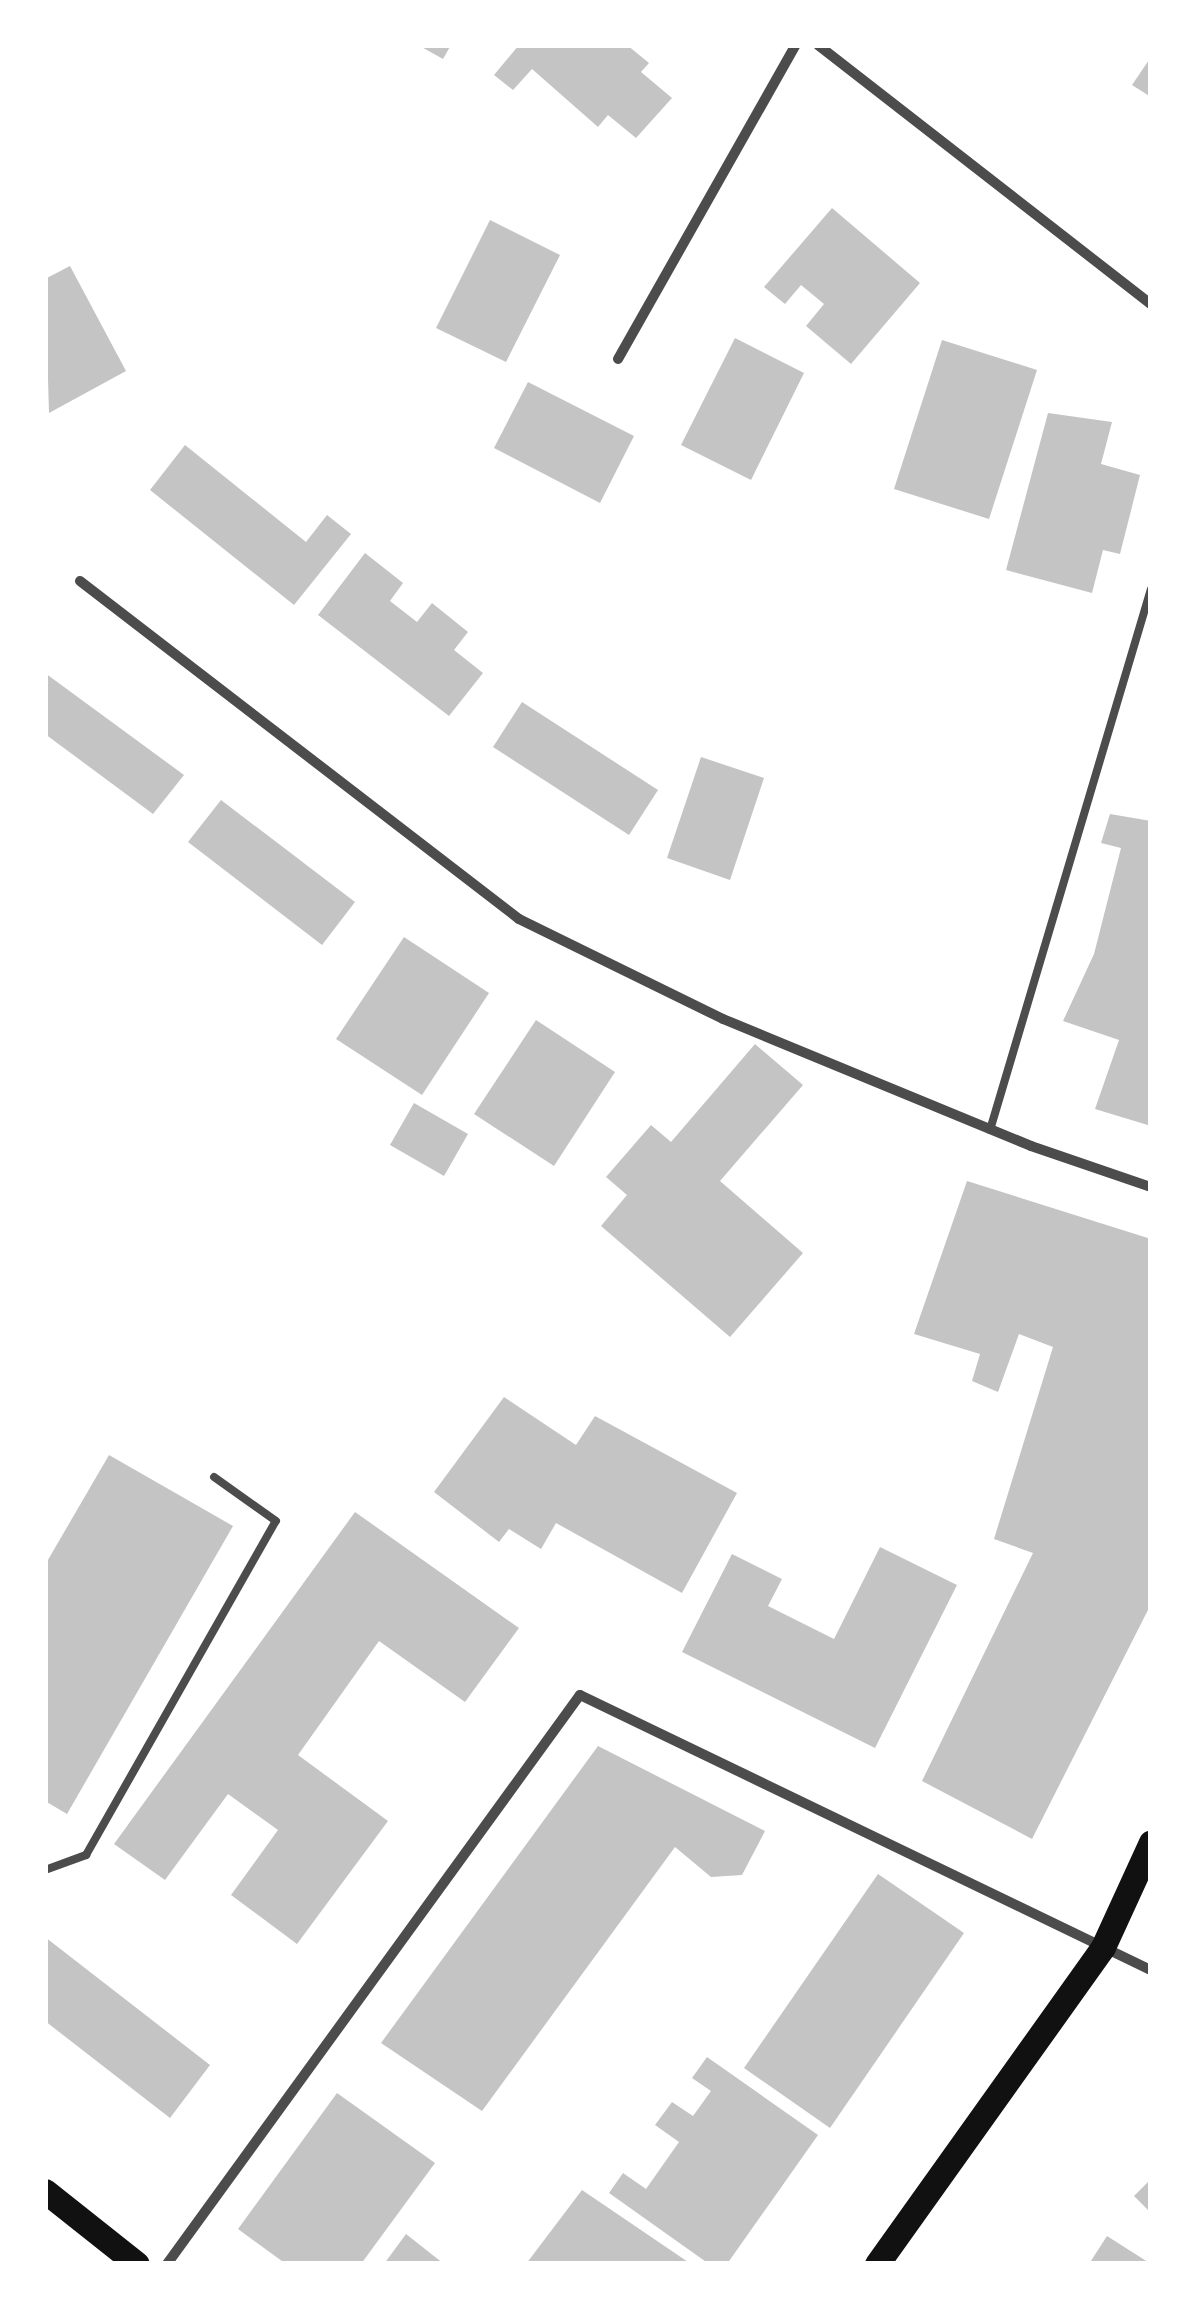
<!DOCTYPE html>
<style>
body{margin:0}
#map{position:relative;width:1196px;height:2309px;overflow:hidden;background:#fff;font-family:"Roboto Condensed",sans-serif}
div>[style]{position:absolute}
.building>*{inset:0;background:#c4c4c4}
.service>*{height:8px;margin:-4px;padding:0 4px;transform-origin:4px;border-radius:4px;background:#4c4c4c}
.minor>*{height:10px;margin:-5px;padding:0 5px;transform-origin:5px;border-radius:5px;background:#4c4c4c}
.primary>*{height:25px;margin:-12.5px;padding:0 12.5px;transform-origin:12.5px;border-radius:12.5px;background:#111}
span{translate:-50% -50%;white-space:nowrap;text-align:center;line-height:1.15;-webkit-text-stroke:10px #fff;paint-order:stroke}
.frame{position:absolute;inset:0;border:48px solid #fff;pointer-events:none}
</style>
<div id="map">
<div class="building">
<div style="clip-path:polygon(418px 45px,451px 45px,443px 59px)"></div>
<div style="clip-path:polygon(519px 45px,627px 45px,649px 63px,641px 72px,672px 98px,636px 138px,608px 115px,598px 127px,532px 69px,513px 90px,494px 75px)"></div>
<div style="clip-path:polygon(1151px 57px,1151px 97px,1132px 85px)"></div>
<div style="clip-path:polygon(832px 208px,920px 283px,851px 364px,806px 326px,824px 304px,801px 285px,785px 304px,764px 287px)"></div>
<div style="clip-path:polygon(490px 220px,560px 255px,506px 362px,436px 328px)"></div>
<div style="clip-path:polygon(70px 266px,126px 371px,49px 413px,45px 279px)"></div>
<div style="clip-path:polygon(735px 338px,804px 373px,751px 480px,681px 445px)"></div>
<div style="clip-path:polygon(942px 340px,1037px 370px,989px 519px,894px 489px)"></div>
<div style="clip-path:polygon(528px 382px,634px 436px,600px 503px,494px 448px)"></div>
<div style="clip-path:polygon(1048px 413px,1112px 422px,1101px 464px,1140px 475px,1120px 554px,1103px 550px,1092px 593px,1006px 570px)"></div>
<div style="clip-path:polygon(185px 445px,306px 542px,327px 515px,351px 534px,294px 605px,150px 490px)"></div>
<div style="clip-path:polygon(365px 553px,403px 583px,390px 601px,417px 622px,432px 603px,468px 632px,454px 650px,483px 673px,449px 716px,318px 615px)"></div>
<div style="clip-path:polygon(45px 673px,184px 775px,153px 814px,45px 734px)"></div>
<div style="clip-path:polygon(522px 702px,658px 790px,629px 835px,493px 747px)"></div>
<div style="clip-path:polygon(701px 757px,764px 778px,730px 880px,667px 858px)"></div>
<div style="clip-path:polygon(221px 800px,355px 902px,322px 945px,188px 842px)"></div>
<div style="clip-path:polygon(1110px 814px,1151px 821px,1151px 1126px,1095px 1109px,1119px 1040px,1063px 1021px,1094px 954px,1121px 848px,1101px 843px)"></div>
<div style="clip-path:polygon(404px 937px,489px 993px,422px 1095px,336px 1039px)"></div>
<div style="clip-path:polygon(536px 1020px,615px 1072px,554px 1166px,474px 1114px)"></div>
<div style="clip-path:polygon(755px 1044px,803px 1085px,720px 1181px,803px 1253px,730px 1337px,601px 1226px,627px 1195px,606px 1177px,651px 1125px,671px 1142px)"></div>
<div style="clip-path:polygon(414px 1103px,468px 1134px,444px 1176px,390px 1145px)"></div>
<div style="clip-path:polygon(967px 1181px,1151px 1239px,1151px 1604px,1032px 1839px,922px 1781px,1033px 1553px,994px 1539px,1053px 1347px,1019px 1334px,998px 1392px,972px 1381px,980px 1354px,914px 1334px)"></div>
<div style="clip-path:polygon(504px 1397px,576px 1445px,595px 1416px,737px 1493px,682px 1593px,556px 1523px,541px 1549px,509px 1529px,499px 1542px,434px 1492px)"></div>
<div style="clip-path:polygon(109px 1455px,233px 1526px,67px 1814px,45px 1801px,45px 1565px)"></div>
<div style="clip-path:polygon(355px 1512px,519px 1628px,465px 1702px,379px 1641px,298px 1755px,388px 1821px,297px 1944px,231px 1895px,278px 1830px,228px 1794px,165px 1880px,114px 1844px)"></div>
<div style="clip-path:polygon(880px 1547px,957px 1585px,875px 1748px,682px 1652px,732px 1554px,782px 1579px,768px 1606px,834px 1639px)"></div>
<div style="clip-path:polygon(598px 1746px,765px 1831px,742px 1875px,711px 1877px,675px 1847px,482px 2111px,381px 2043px)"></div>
<div style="clip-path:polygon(878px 1874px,964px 1933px,830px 2128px,744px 2068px)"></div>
<div style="clip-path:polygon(45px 1937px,210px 2065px,170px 2118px,45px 2021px)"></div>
<div style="clip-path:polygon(707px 2057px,818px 2135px,727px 2264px,709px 2264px,609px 2193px,623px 2173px,646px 2189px,679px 2142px,655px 2125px,672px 2102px,693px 2116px,711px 2091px,692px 2078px)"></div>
<div style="clip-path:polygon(337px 2093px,435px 2163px,361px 2264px,286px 2264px,238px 2229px)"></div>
<div style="clip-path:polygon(1151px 2179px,1151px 2213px,1134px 2196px)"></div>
<div style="clip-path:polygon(582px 2190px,691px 2264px,526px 2264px)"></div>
<div style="clip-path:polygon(406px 2234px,444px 2264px,384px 2264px)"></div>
<div style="clip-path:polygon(1107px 2236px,1151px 2264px,1089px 2264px)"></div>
</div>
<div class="service">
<div style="left:990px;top:1130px;width:564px;rotate:-73.43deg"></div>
<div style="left:45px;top:1870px;width:44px;rotate:-20.1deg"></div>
<div style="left:86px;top:1855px;width:384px;rotate:-60.4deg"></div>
<div style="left:276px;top:1521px;width:76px;rotate:-144.6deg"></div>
</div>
<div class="minor">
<div style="left:818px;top:45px;width:422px;rotate:37.9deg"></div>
<div style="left:618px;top:359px;width:361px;rotate:-60.5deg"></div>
<div style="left:80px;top:581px;width:554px;rotate:37.59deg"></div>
<div style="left:519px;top:919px;width:227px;rotate:26.1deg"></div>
<div style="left:723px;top:1019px;width:333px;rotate:22.4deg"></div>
<div style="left:1031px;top:1146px;width:127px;rotate:18.9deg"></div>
<div style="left:167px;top:2264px;width:703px;rotate:-54.03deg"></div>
<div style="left:580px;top:1695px;width:634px;rotate:25.72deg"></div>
</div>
<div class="primary">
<div style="left:45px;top:2191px;width:117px;rotate:38.4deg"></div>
<div style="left:877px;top:2264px;width:389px;rotate:-54.5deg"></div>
<div style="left:1103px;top:1947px;width:115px;rotate:-65.4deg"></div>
</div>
<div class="frame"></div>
</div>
